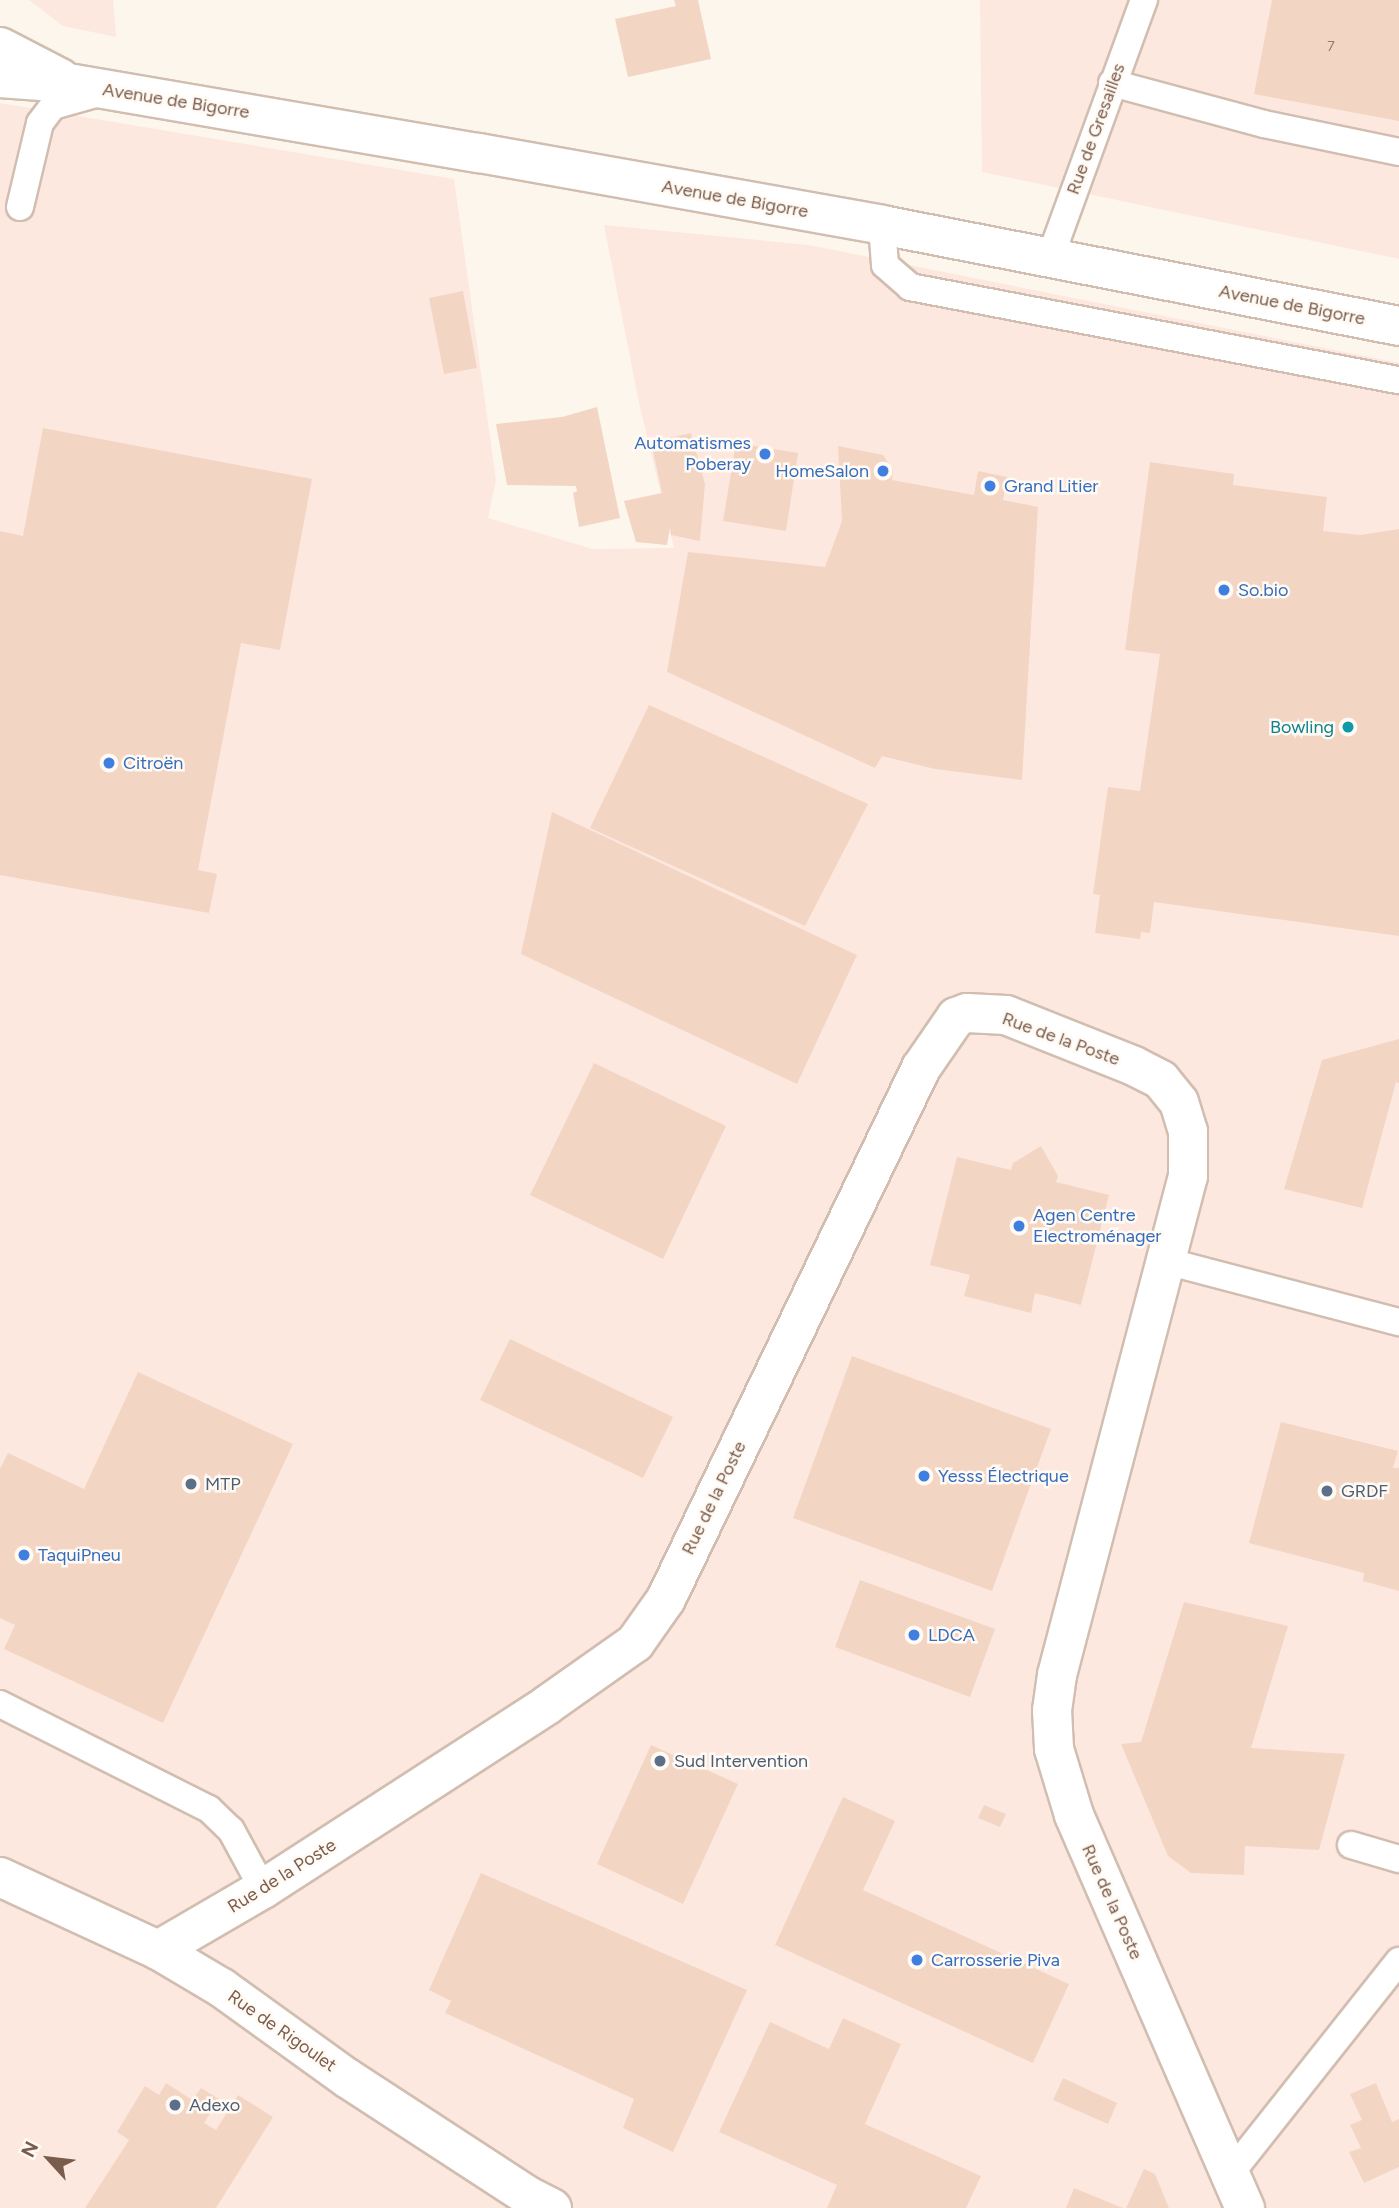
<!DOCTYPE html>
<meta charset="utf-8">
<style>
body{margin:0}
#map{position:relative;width:1399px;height:2208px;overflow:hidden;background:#fdf6ec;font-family:Figtree,sans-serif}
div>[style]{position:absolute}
.commercial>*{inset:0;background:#fde8e0}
.building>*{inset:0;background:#f3d5c3}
.roads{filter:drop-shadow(2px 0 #d1beb0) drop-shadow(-2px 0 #d1beb0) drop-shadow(0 2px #d1beb0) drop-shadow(0 -2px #d1beb0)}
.service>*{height:26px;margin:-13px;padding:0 13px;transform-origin:13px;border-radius:13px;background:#fff}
.minor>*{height:38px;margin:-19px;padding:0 19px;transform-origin:19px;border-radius:19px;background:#fff}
.secondary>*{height:38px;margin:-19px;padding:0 19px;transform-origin:19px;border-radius:19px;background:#fff}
.dots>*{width:19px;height:19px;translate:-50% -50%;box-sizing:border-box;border:4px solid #fffaf3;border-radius:50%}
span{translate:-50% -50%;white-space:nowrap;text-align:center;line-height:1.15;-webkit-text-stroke:5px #fffaf3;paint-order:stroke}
.number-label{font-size:14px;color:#987a6a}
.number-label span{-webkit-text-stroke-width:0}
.street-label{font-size:18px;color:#7a5c4d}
.shop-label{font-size:18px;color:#366cbe}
.right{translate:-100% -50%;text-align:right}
.left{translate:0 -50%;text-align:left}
.culture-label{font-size:18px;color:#0d838f}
.service-label{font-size:18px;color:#4e5e75}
.north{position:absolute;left:14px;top:2124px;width:70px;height:70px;-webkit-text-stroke:5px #fffaf3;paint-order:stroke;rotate:297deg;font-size:19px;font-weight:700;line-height:28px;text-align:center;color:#7a5c4d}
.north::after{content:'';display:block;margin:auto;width:24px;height:32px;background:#7a5c4d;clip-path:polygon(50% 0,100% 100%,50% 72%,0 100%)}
</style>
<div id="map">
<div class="commercial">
<div style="clip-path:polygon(29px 0,113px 0,116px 37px,63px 26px)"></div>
<div style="clip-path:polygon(980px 0,1399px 0,1399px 259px,982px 172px)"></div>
<div style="clip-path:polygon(0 103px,454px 179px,496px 480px,488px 518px,593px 549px,674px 548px,639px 403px,604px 225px,809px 245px,1399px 363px,1399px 2208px,0 2208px)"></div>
</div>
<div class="building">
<div style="clip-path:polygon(674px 0,698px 0,711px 59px,628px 77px,615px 19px,676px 6px)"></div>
<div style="clip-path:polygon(1272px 0,1399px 0,1399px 121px,1254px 94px)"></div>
<div style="clip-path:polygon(463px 291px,477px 368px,444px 374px,429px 298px)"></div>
<div style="clip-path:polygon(597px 407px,620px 518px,579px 527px,573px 493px,577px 491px,576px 486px,507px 485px,496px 424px,562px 417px)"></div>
<div style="clip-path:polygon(43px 428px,312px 479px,280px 650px,241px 643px,198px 870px,217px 874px,209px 913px,0 875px,0 531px,23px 536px)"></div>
<div style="clip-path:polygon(691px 433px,705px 484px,700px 541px,671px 535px,670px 528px,667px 545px,636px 542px,624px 501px,662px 493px,651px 442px)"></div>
<div style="clip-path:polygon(736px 443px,798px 453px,786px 531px,723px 521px)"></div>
<div style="clip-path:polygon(838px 446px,883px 455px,893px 470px,892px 480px,974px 495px,978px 471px,1007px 477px,1003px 500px,1038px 507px,1022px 780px,935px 769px,882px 756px,875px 768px,667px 672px,688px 552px,825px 567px,842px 521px)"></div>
<div style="clip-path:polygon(1150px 462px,1234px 474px,1233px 485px,1327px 497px,1323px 531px,1360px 535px,1399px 529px,1399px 936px,1154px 902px,1150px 933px,1141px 932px,1140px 939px,1095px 933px,1100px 895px,1093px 894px,1108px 787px,1140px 791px,1160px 654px,1125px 650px)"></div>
<div style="clip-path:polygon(649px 705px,868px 804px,805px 926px,590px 828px)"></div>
<div style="clip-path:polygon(552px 812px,857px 955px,797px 1084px,521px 954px)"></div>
<div style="clip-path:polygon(1399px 1039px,1399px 1083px,1396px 1082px,1362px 1208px,1284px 1189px,1322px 1060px)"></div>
<div style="clip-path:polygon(594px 1063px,726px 1126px,663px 1259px,530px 1195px)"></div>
<div style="clip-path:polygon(1041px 1146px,1058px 1176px,1056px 1182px,1109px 1195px,1081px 1305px,1035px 1293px,1031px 1313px,964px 1296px,970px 1275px,930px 1265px,957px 1157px,1011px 1170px,1013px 1163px)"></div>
<div style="clip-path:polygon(510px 1339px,673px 1417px,643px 1478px,480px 1400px)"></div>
<div style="clip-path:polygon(852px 1356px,1051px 1429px,992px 1591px,793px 1518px)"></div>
<div style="clip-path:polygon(138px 1372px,293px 1444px,163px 1723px,4px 1649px,15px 1625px,0 1618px,0 1469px,8px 1453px,84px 1489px)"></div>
<div style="clip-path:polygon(1281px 1422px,1398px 1451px,1393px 1468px,1399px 1468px,1399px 1591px,1363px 1581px,1364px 1573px,1249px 1543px)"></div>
<div style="clip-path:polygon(860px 1580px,995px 1629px,970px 1697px,835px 1647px)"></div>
<div style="clip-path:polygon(1184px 1602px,1288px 1626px,1251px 1748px,1345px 1754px,1319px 1850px,1245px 1846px,1244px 1875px,1191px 1873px,1168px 1856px,1121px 1744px,1141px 1742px)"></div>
<div style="clip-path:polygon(651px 1745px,738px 1784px,683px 1904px,597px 1864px)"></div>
<div style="clip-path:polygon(843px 1797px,895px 1821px,863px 1890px,1069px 1984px,1033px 2063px,775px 1945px)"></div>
<div style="clip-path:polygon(984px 1805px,1006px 1814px,1000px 1827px,978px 1818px)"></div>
<div style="clip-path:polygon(481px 1873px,747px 1990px,673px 2152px,623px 2128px,634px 2099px,445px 2013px,451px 2001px,429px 1990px)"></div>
<div style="clip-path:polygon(843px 2018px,901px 2044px,865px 2124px,981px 2176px,966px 2208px,827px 2208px,837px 2185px,719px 2132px,770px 2022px,829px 2049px)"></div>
<div style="clip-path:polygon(1063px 2078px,1117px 2103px,1108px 2124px,1053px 2100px)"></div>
<div style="clip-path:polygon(166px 2083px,192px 2100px,201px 2088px,219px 2099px,204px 2123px,216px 2130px,238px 2095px,273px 2117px,216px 2208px,85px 2208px,129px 2140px,117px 2132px,145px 2086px,159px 2095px)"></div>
<div style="clip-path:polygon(1376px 2083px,1392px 2122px,1399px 2119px,1399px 2167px,1364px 2183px,1349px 2152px,1361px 2148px,1350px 2125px,1362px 2120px,1350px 2094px)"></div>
<div style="clip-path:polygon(1144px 2169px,1155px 2174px,1169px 2208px,1126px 2208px)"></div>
<div style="clip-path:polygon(1074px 2188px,1123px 2208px,1066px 2208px)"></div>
</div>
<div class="roads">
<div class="service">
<div style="left:1112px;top:83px;width:157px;rotate:15.1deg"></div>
<div style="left:1264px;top:124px;width:138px;rotate:11.7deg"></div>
<div style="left:20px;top:207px;width:86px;rotate:-76.6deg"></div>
<div style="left:40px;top:123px;width:21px;rotate:-53deg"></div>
<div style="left:53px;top:106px;width:48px;rotate:-15.8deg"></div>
<div style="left:882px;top:225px;width:40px;rotate:85.7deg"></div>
<div style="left:885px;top:265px;width:33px;rotate:41deg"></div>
<div style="left:910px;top:287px;width:498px;rotate:10.8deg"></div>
<div style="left:1050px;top:258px;width:275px;rotate:-70deg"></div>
<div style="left:1166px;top:1261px;width:241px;rotate:14.7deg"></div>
<div style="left:0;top:1704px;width:234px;rotate:26.7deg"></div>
<div style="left:209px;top:1809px;width:30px;rotate:44deg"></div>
<div style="left:231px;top:1830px;width:67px;rotate:61.5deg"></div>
<div style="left:1351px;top:1845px;width:50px;rotate:16.3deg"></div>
<div style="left:1230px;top:2174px;width:272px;rotate:-51.6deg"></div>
</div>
<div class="minor">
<div style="left:0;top:1877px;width:174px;rotate:24.8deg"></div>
<div style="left:158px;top:1950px;width:74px;rotate:30.7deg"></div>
<div style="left:222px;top:1988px;width:154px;rotate:35.8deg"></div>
<div style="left:347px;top:2078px;width:216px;rotate:33.1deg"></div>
<div style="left:528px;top:2196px;width:27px;rotate:27deg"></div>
<div style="left:158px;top:1950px;width:121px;rotate:-30.2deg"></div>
<div style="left:263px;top:1889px;width:338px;rotate:-32.9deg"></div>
<div style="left:547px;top:1705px;width:108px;rotate:-35.2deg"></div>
<div style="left:635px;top:1643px;width:54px;rotate:-54.8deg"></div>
<div style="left:666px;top:1599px;width:589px;rotate:-64.35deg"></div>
<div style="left:921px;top:1068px;width:62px;rotate:-55.5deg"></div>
<div style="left:956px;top:1017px;width:12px;rotate:-20deg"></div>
<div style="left:967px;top:1013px;width:39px;rotate:3deg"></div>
<div style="left:1006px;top:1015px;width:138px;rotate:21.7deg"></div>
<div style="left:1134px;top:1066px;width:30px;rotate:27deg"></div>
<div style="left:1161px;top:1080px;width:28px;rotate:51deg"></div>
<div style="left:1179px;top:1102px;width:30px;rotate:73deg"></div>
<div style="left:1188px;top:1131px;width:45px;rotate:90deg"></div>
<div style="left:1188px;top:1176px;width:516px;rotate:104.71deg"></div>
<div style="left:1057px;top:1675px;width:35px;rotate:98deg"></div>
<div style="left:1052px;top:1710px;width:39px;rotate:87deg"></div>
<div style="left:1054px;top:1749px;width:69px;rotate:73.1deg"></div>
<div style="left:1074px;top:1815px;width:429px;rotate:66.5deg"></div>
</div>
<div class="secondary">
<div style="left:0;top:47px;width:68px;rotate:27.3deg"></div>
<div style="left:0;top:78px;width:68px;rotate:4.2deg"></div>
<div style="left:68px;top:83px;width:417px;rotate:9.7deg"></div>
<div style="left:479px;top:153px;width:409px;rotate:10.1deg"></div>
<div style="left:882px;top:225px;width:527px;rotate:11.05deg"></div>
</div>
</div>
<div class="dots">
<div style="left:765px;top:454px;background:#3f7fe0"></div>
<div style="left:883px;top:471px;background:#3f7fe0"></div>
<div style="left:990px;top:486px;background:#3f7fe0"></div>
<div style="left:1224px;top:590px;background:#3f7fe0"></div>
<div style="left:1348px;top:727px;background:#0f9aa8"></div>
<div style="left:109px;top:763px;background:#3f7fe0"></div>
<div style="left:1019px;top:1226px;background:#3f7fe0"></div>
<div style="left:924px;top:1476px;background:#3f7fe0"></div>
<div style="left:191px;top:1484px;background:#5c6f8a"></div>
<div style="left:1327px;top:1491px;background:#5c6f8a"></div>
<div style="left:24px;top:1555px;background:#3f7fe0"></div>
<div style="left:914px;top:1635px;background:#3f7fe0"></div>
<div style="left:660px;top:1761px;background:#5c6f8a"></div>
<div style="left:917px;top:1960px;background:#3f7fe0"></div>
<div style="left:175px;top:2105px;background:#5c6f8a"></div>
</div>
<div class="number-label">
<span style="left:1331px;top:47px">7</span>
</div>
<div class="street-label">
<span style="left:176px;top:101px;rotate:9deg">Avenue de Bigorre</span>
<span style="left:1096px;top:129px;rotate:-70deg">Rue de Gresailles</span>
<span style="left:735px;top:199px;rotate:10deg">Avenue de Bigorre</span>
<span style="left:1292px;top:305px;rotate:11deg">Avenue de Bigorre</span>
<span style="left:1061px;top:1039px;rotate:20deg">Rue de la Poste</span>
<span style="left:714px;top:1498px;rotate:-64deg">Rue de la Poste</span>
<span style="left:282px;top:1876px;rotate:-32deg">Rue de la Poste</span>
<span style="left:1112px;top:1902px;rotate:66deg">Rue de la Poste</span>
<span style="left:282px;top:2031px;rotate:35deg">Rue de Rigoulet</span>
</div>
<div class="shop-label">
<span class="right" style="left:751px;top:454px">Automatismes<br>Poberay</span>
<span class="right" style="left:869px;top:471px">HomeSalon</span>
<span class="left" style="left:1004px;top:486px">Grand Litier</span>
<span class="left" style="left:1238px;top:590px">So.bio</span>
<span class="left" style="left:123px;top:763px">Citroën</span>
<span class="left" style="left:1033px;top:1226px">Agen Centre<br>Electroménager</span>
<span class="left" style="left:938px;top:1476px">Yesss Électrique</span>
<span class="left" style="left:38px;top:1555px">TaquiPneu</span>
<span class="left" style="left:928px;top:1635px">LDCA</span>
<span class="left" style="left:931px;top:1960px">Carrosserie Piva</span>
</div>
<div class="culture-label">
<span class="right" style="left:1334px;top:727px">Bowling</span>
</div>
<div class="service-label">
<span class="left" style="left:205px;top:1484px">MTP</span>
<span class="left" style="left:1341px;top:1491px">GRDF</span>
<span class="left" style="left:674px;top:1761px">Sud Intervention</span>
<span class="left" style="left:189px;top:2105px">Adexo</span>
</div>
<div class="north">N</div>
</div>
